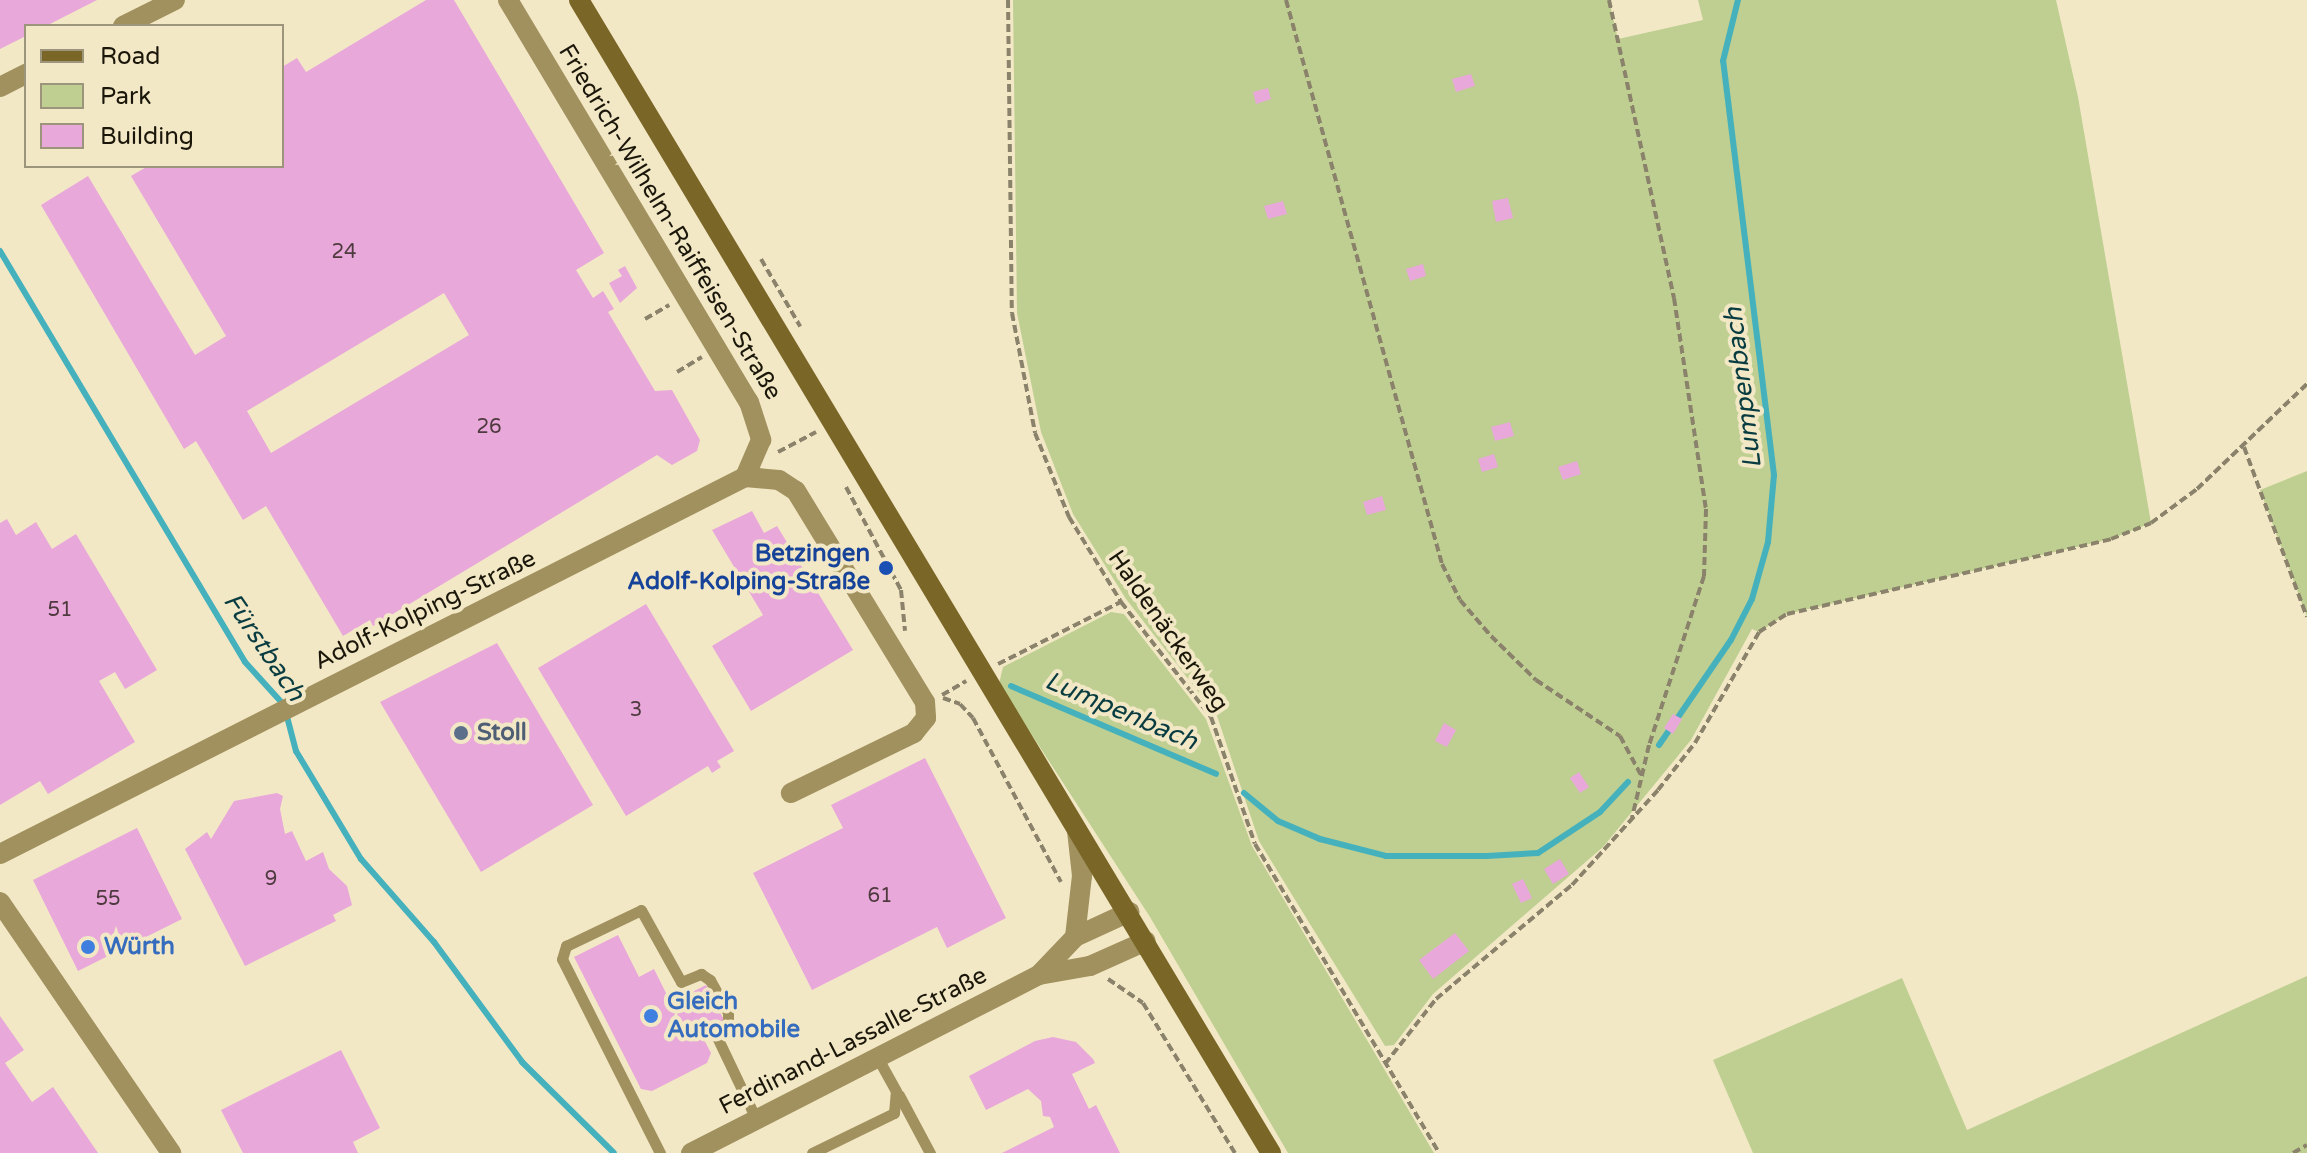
<!DOCTYPE html>
<meta charset="utf-8">
<style>
body{margin:0}
#map{position:relative;width:2307px;height:1153px;overflow:hidden;background:#f3e8c6;font-family:"Varela Round",sans-serif}
div>[style]{position:absolute}
.green>*{inset:0;background:#becf91}
.stream>*{height:6px;margin:-3px;padding:0 3px;transform-origin:3px;border-radius:3px;background:#45b1bc}
.building>*{inset:0;background:#e8a8d9}
.path>*{height:4px;margin-top:-2px;transform-origin:0;background:repeating-linear-gradient(90deg,#8a826b 0 8px,transparent 0 12px)}
.service>*{height:11px;margin:-5.5px;padding:0 5.5px;transform-origin:5.5px;border-radius:5.5px;background:#a1915e}
.minor>*{height:20px;margin:-10px;padding:0 10px;transform-origin:10px;border-radius:10px;background:#a1915e}
.secondary>*{height:20px;margin:-10px;padding:0 10px;transform-origin:10px;border-radius:10px;background:#7a6626}
.dots>*{width:22px;height:22px;translate:-50% -50%;box-sizing:border-box;border:4px solid #f3e8c6;border-radius:50%}
span{translate:-50% -50%;white-space:nowrap;text-align:center;line-height:1.15;-webkit-text-stroke:8px #f3e8c6;paint-order:stroke}
.number-label{font-size:20px;color:#4e3a3e}
.number-label span{-webkit-text-stroke-width:0}
.street-label{font-size:24px;color:#1a160a}
.transit-label{font-size:24px;color:#164399;font-weight:700}
.right{translate:-100% -50%;text-align:right}
.service-label{font-size:24px;color:#4e5e75;font-weight:700}
.left{translate:0 -50%;text-align:left}
.shop-label{font-size:24px;color:#366cbe;font-weight:700}
.water-label{font-size:26px;color:#093c41;font-style:italic}
.legend{position:absolute;left:24px;top:24px;width:260px;height:144px;box-sizing:border-box;background:#f3e8c6;border:2px solid #9c947b;margin:0;padding:10px 14px;list-style:none;font-size:24px;color:#1a160a}
.legend li{display:flex;align-items:center;gap:16px;height:40px}
.legend b{width:40px;border:2px solid #9c947b}
</style>
<div id="map">
<div class="green">
<div style="clip-path:polygon(1013px 0,1609px 0,1618px 39px,1703px 20px,1698px 0,2056px 0,2078px 97px,2151px 523px,2111px 539px,1787px 614px,1759px 632px,1752px 629px,1691px 740px,1603px 847px,1433px 994px,1394px 1045px,1385px 1046px,1259px 841px,1217px 716px,1126px 599px,1073px 514px,1041px 432px,1017px 313px)"></div>
<div style="clip-path:polygon(2307px 471px,2307px 617px,2260px 490px)"></div>
<div style="clip-path:polygon(1111px 612px,1124px 614px,1206px 719px,1252px 846px,1434px 1153px,1288px 1153px,1150px 917px,999px 684px,1003px 667px)"></div>
<div style="clip-path:polygon(2307px 976px,2307px 1153px,1753px 1153px,1713px 1060px,1902px 978px,1967px 1130px)"></div>
</div>
<div class="stream">
<div style="left:0;top:251px;width:478px;rotate:59.2deg"></div>
<div style="left:245px;top:662px;width:58px;rotate:47.8deg"></div>
<div style="left:284px;top:705px;width:48px;rotate:75.4deg"></div>
<div style="left:296px;top:751px;width:126px;rotate:59deg"></div>
<div style="left:361px;top:859px;width:111px;rotate:48.7deg"></div>
<div style="left:434px;top:942px;width:149px;rotate:53.7deg"></div>
<div style="left:522px;top:1062px;width:129px;rotate:44.7deg"></div>
<div style="left:1011px;top:686px;width:223px;rotate:23.2deg"></div>
<div style="left:1659px;top:745px;width:127px;rotate:-55.6deg"></div>
<div style="left:1731px;top:640px;width:46px;rotate:-62.9deg"></div>
<div style="left:1752px;top:599px;width:59px;rotate:-74.3deg"></div>
<div style="left:1768px;top:542px;width:67px;rotate:-84.9deg"></div>
<div style="left:1774px;top:475px;width:417px;rotate:-97deg"></div>
<div style="left:1723px;top:61px;width:63px;rotate:-76.2deg"></div>
<div style="left:1244px;top:793px;width:44px;rotate:39.5deg"></div>
<div style="left:1278px;top:821px;width:46px;rotate:23.2deg"></div>
<div style="left:1320px;top:839px;width:68px;rotate:14.4deg"></div>
<div style="left:1386px;top:856px;width:101px"></div>
<div style="left:1487px;top:856px;width:51px;rotate:-3.4deg"></div>
<div style="left:1538px;top:853px;width:74px;rotate:-33.5deg"></div>
<div style="left:1600px;top:812px;width:41px;rotate:-47deg"></div>
</div>
<div class="building">
<div style="clip-path:polygon(0 0,97px 0,46px 26px,26px 26px,26px 36px,0 49px)"></div>
<div style="clip-path:polygon(evenodd,426px 0,454px 0,604px 253px,576px 270px,593px 298px,603px 291px,614px 309px,608px 312px,655px 391px,672px 390px,700px 440px,697px 451px,672px 465px,657px 455px,373px 626px,370px 620px,343px 636px,266px 506px,243px 520px,196px 441px,184px 449px,41px 205px,88px 176px,195px 355px,226px 336px,131px 176px,148px 166px,282px 166px,282px 67px,297px 58px,306px 72px,426px 0,444px 293px,469px 335px,271px 453px,247px 411px,444px 293px)"></div>
<div style="clip-path:polygon(1471px 74px,1475px 86px,1456px 92px,1452px 79px)"></div>
<div style="clip-path:polygon(1268px 88px,1271px 99px,1256px 104px,1253px 92px)"></div>
<div style="clip-path:polygon(1508px 198px,1513px 218px,1496px 222px,1492px 201px)"></div>
<div style="clip-path:polygon(1283px 201px,1287px 214px,1268px 219px,1264px 206px)"></div>
<div style="clip-path:polygon(1423px 264px,1426px 276px,1410px 281px,1406px 269px)"></div>
<div style="clip-path:polygon(625px 266px,637px 288px,620px 303px,609px 283px,622px 276px,618px 270px)"></div>
<div style="clip-path:polygon(1510px 422px,1514px 436px,1495px 441px,1491px 427px)"></div>
<div style="clip-path:polygon(1494px 454px,1498px 467px,1482px 472px,1478px 459px)"></div>
<div style="clip-path:polygon(1577px 461px,1581px 474px,1563px 480px,1558px 467px)"></div>
<div style="clip-path:polygon(1382px 496px,1386px 510px,1367px 515px,1363px 502px)"></div>
<div style="clip-path:polygon(752px 511px,764px 533px,777px 526px,853px 650px,751px 711px,712px 646px,763px 615px,712px 530px)"></div>
<div style="clip-path:polygon(7px 519px,16px 535px,36px 522px,52px 549px,76px 534px,157px 670px,125px 689px,115px 672px,99px 681px,135px 742px,48px 794px,40px 781px,0 805px,0 523px)"></div>
<div style="clip-path:polygon(646px 604px,734px 751px,717px 761px,721px 767px,712px 773px,708px 766px,626px 816px,538px 668px)"></div>
<div style="clip-path:polygon(497px 643px,593px 805px,481px 872px,380px 702px)"></div>
<div style="clip-path:polygon(1673px 714px,1682px 719px,1673px 734px,1664px 728px)"></div>
<div style="clip-path:polygon(1444px 723px,1456px 730px,1447px 747px,1435px 741px)"></div>
<div style="clip-path:polygon(925px 758px,1006px 918px,947px 948px,937px 927px,812px 990px,753px 873px,843px 828px,831px 805px)"></div>
<div style="clip-path:polygon(1579px 772px,1589px 787px,1580px 793px,1570px 778px)"></div>
<div style="clip-path:polygon(277px 793px,283px 796px,280px 809px,285px 834px,292px 831px,306px 861px,323px 852px,329px 869px,347px 886px,352px 905px,333px 915px,336px 921px,245px 966px,185px 849px,207px 832px,211px 839px,234px 801px)"></div>
<div style="clip-path:polygon(137px 828px,182px 919px,78px 971px,33px 880px)"></div>
<div style="clip-path:polygon(1560px 859px,1569px 874px,1553px 884px,1544px 869px)"></div>
<div style="clip-path:polygon(1523px 879px,1532px 898px,1521px 903px,1512px 884px)"></div>
<div style="clip-path:polygon(1455px 933px,1469px 951px,1433px 979px,1419px 960px)"></div>
<div style="clip-path:polygon(618px 935px,639px 977px,654px 969px,671px 1003px,706px 985px,724px 1020px,700px 1032px,711px 1053px,707px 1063px,652px 1091px,641px 1089px,574px 957px)"></div>
<div style="clip-path:polygon(0 1016px,24px 1050px,5px 1063px,32px 1102px,53px 1087px,98px 1153px,0 1153px)"></div>
<div style="clip-path:polygon(1053px 1037px,1076px 1042px,1093px 1059px,1095px 1063px,1072px 1074px,1089px 1109px,1096px 1105px,1120px 1153px,1002px 1153px,1054px 1127px,1050px 1117px,1043px 1116px,1041px 1101px,1028px 1089px,986px 1110px,969px 1076px,1035px 1041px)"></div>
<div style="clip-path:polygon(341px 1050px,380px 1128px,353px 1142px,358px 1153px,243px 1153px,221px 1110px)"></div>
</div>
<div class="path">
<div style="left:1008px;top:0;width:313px;rotate:89.3deg"></div>
<div style="left:1012px;top:313px;width:122px;rotate:79.1deg"></div>
<div style="left:1035px;top:433px;width:91px;rotate:68deg"></div>
<div style="left:1069px;top:517px;width:100px;rotate:58.5deg"></div>
<div style="left:1121px;top:602px;width:146px;rotate:52deg"></div>
<div style="left:1211px;top:717px;width:134px;rotate:70.9deg"></div>
<div style="left:1255px;top:844px;width:360px;rotate:59.2deg"></div>
<div style="left:1286px;top:0;width:585px;rotate:74.54deg"></div>
<div style="left:1442px;top:564px;width:40px;rotate:63.4deg"></div>
<div style="left:1460px;top:600px;width:48px;rotate:49.3deg"></div>
<div style="left:1491px;top:636px;width:63px;rotate:44.4deg"></div>
<div style="left:1536px;top:680px;width:101px;rotate:33.7deg"></div>
<div style="left:1620px;top:736px;width:47px;rotate:61.8deg"></div>
<div style="left:1609px;top:0;width:305px;rotate:77.7deg"></div>
<div style="left:1674px;top:298px;width:213px;rotate:81.4deg"></div>
<div style="left:1706px;top:509px;width:67px;rotate:91.7deg"></div>
<div style="left:1704px;top:576px;width:178px;rotate:108deg"></div>
<div style="left:1649px;top:745px;width:75px;rotate:103.1deg"></div>
<div style="left:761px;top:259px;width:78px;rotate:59.8deg"></div>
<div style="left:645px;top:319px;width:28px;rotate:-30deg"></div>
<div style="left:677px;top:372px;width:29px;rotate:-31deg"></div>
<div style="left:2244px;top:447px;width:181px;rotate:69.7deg"></div>
<div style="left:778px;top:452px;width:43px;rotate:-27.8deg"></div>
<div style="left:846px;top:487px;width:117px;rotate:61.9deg"></div>
<div style="left:901px;top:590px;width:41px;rotate:84.4deg"></div>
<div style="left:998px;top:664px;width:138px;rotate:-26.8deg"></div>
<div style="left:942px;top:695px;width:28px;rotate:-30deg"></div>
<div style="left:943px;top:698px;width:18px;rotate:19deg"></div>
<div style="left:960px;top:704px;width:19px;rotate:47deg"></div>
<div style="left:973px;top:718px;width:186px;rotate:61.8deg"></div>
<div style="left:1108px;top:979px;width:42px;rotate:34.4deg"></div>
<div style="left:1143px;top:1003px;width:176px;rotate:58.5deg"></div>
<div style="left:1385px;top:1064px;width:83px;rotate:-51.9deg"></div>
<div style="left:1436px;top:999px;width:177px;rotate:-40deg"></div>
<div style="left:1572px;top:885px;width:128px;rotate:-47.8deg"></div>
<div style="left:1658px;top:790px;width:60px;rotate:-51.8deg"></div>
<div style="left:1695px;top:743px;width:128px;rotate:-60deg"></div>
<div style="left:1759px;top:632px;width:33px;rotate:-33deg"></div>
<div style="left:1787px;top:614px;width:333px;rotate:-13deg"></div>
<div style="left:2111px;top:539px;width:43px;rotate:-21.8deg"></div>
<div style="left:2151px;top:523px;width:57px;rotate:-36.5deg"></div>
<div style="left:2197px;top:489px;width:152px;rotate:-43.7deg"></div>
<div style="left:2293px;top:1153px;width:16px;rotate:-30deg"></div>
</div>
<div class="service">
<div style="left:899px;top:1095px;width:66px;rotate:61.9deg"></div>
<div style="left:660px;top:1153px;width:217px;rotate:-116.8deg"></div>
<div style="left:562px;top:959px;width:14px;rotate:-73deg"></div>
<div style="left:566px;top:946px;width:83px;rotate:-25.6deg"></div>
<div style="left:641px;top:910px;width:82px;rotate:60.9deg"></div>
<div style="left:681px;top:982px;width:22px;rotate:-22deg"></div>
<div style="left:701px;top:974px;width:11px;rotate:34deg"></div>
<div style="left:710px;top:980px;width:37px;rotate:61deg"></div>
<div style="left:728px;top:1012px;width:9px;rotate:90deg"></div>
<div style="left:728px;top:1021px;width:18px;rotate:131deg"></div>
<div style="left:716px;top:1035px;width:95px;rotate:64.5deg"></div>
<div style="left:812px;top:1153px;width:91px;rotate:-26deg"></div>
<div style="left:894px;top:1113px;width:22px;rotate:-85deg"></div>
<div style="left:896px;top:1091px;width:38px;rotate:-119deg"></div>
</div>
<div class="minor">
<div style="left:508px;top:0;width:469px;rotate:59.1deg"></div>
<div style="left:749px;top:402px;width:40px;rotate:72deg"></div>
<div style="left:761px;top:440px;width:40px;rotate:113.4deg"></div>
<div style="left:745px;top:477px;width:34px;rotate:5deg"></div>
<div style="left:779px;top:480px;width:20px;rotate:33deg"></div>
<div style="left:796px;top:491px;width:247px;rotate:58.6deg"></div>
<div style="left:925px;top:702px;width:16px;rotate:86deg"></div>
<div style="left:926px;top:718px;width:19px;rotate:129deg"></div>
<div style="left:914px;top:733px;width:137px;rotate:154deg"></div>
<div style="left:123px;top:26px;width:58px;rotate:-26.6deg"></div>
<div style="left:0;top:87px;width:29px;rotate:-27deg"></div>
<div style="left:0;top:854px;width:835px;rotate:-26.84deg"></div>
<div style="left:0;top:902px;width:304px;rotate:55.7deg"></div>
<div style="left:1075px;top:937px;width:61px;rotate:-83.5deg"></div>
<div style="left:1082px;top:876px;width:45px;rotate:-96.3deg"></div>
<div style="left:1039px;top:975px;width:52px;rotate:-46.5deg"></div>
<div style="left:1075px;top:937px;width:60px;rotate:-24.8deg"></div>
<div style="left:691px;top:1153px;width:391px;rotate:-27.1deg"></div>
<div style="left:1039px;top:975px;width:52px;rotate:-10deg"></div>
<div style="left:1090px;top:966px;width:61px;rotate:-24.1deg"></div>
</div>
<div class="secondary">
<div style="left:579px;top:0;width:1345px;rotate:59.03deg"></div>
</div>
<div class="dots">
<div style="left:886px;top:568px;background:#1a4fb4"></div>
<div style="left:461px;top:733px;background:#5c6f8a"></div>
<div style="left:88px;top:947px;background:#3f7fe0"></div>
<div style="left:651px;top:1016px;background:#3f7fe0"></div>
</div>
<div class="number-label">
<span style="left:344px;top:252px">24</span>
<span style="left:489px;top:427px">26</span>
<span style="left:60px;top:610px">51</span>
<span style="left:636px;top:710px">3</span>
<span style="left:271px;top:879px">9</span>
<span style="left:880px;top:896px">61</span>
<span style="left:108px;top:899px">55</span>
</div>
<div class="street-label">
<span style="left:670px;top:222px;rotate:59deg">Friedrich-Wilhelm-Raiffeisen-Straße</span>
<span style="left:425px;top:610px;rotate:-26deg">Adolf-Kolping-Straße</span>
<span style="left:1168px;top:631px;rotate:55deg">Haldenäckerweg</span>
<span style="left:853px;top:1041px;rotate:-27deg">Ferdinand-Lassalle-Straße</span>
</div>
<div class="transit-label">
<span class="right" style="left:870px;top:568px">Betzingen<br>Adolf-Kolping-Straße</span>
</div>
<div class="service-label">
<span class="left" style="left:477px;top:733px">Stoll</span>
</div>
<div class="shop-label">
<span class="left" style="left:104px;top:947px">Würth</span>
<span class="left" style="left:667px;top:1016px">Gleich<br>Automobile</span>
</div>
<div class="water-label">
<span style="left:1743px;top:388px;rotate:-97deg">Lumpenbach</span>
<span style="left:264px;top:647px;rotate:56deg">Fürstbach</span>
<span style="left:1121px;top:711px;rotate:23deg">Lumpenbach</span>
</div>
<ul class="legend">
<li><b style="height:10px;background:#7a6626"></b>Road</li>
<li><b style="height:22px;background:#becf91"></b>Park</li>
<li><b style="height:22px;background:#e8a8d9"></b>Building</li>
</ul>
</div>
